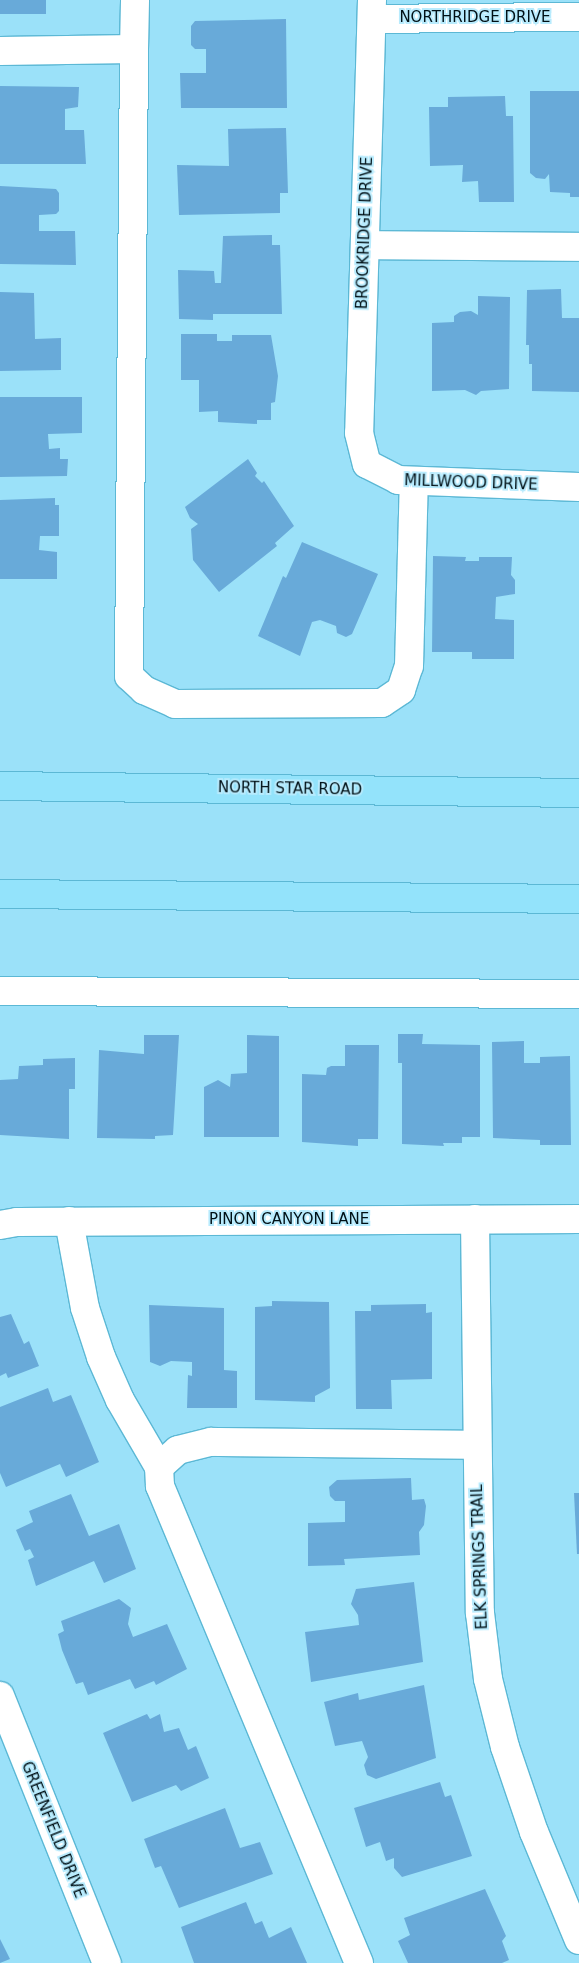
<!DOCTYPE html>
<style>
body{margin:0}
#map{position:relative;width:579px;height:1963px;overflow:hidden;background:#9be1f9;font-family:"DejaVu Sans",sans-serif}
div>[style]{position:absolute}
.building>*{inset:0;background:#68aad9}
.roads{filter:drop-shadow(1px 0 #5cb8d5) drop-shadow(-1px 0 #5cb8d5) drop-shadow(0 1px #5cb8d5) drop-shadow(0 -1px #5cb8d5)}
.minor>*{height:28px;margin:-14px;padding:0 14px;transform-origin:14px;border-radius:14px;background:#fff}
.major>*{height:28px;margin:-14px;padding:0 14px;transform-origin:14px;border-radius:14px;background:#93e3fb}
span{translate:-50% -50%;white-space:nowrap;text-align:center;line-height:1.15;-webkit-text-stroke:4px #b8ebfd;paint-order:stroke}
.street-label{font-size:15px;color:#001016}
</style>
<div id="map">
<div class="building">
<div style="clip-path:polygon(0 0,46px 0,46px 14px,0 14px)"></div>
<div style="clip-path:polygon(286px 19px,287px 108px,181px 108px,180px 73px,206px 73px,206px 49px,195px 49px,191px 45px,191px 26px,195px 21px)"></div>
<div style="clip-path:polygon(0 86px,79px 87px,78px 107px,65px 109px,65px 130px,84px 130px,86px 164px,0 164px)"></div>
<div style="clip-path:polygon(530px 91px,579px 91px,579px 197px,570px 197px,570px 193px,550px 192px,549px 174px,545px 179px,536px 178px,530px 173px)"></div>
<div style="clip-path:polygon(505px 96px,506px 116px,513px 116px,514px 202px,479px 202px,478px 181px,462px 182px,463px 165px,430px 166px,429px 107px,448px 107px,448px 97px)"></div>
<div style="clip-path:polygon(286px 128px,288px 193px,280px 193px,280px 213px,179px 215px,177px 165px,229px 166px,228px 129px)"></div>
<div style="clip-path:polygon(0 186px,56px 189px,59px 193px,59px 211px,56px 214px,39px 215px,39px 231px,75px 231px,76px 265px,0 264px)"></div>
<div style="clip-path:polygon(272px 235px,272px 245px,280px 245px,282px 314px,213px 314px,213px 320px,179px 319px,178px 270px,214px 271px,215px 283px,221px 283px,223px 236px)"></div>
<div style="clip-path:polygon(561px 289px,562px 318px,579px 318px,579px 392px,532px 391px,532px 364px,529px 364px,529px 345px,526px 345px,527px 290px)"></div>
<div style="clip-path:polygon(0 292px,34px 293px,35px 339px,61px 338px,61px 370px,0 371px)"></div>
<div style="clip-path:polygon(478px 296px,510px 297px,509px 389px,481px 391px,476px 395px,465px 390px,432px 391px,432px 323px,454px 322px,454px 316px,460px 312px,471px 311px,478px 315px)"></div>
<div style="clip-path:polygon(181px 334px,217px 334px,217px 341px,232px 341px,232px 335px,271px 335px,278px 376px,275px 402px,271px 403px,271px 420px,257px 420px,257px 424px,218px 422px,218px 411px,199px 412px,199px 380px,181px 380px)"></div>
<div style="clip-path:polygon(0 397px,82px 397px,82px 433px,48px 434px,49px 449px,60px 448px,60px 459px,68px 459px,67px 476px,0 477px)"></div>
<div style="clip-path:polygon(248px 459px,257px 473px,255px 476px,262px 483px,264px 481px,294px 526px,275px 543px,277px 546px,219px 592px,193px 560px,191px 529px,198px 524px,190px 518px,185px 507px)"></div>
<div style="clip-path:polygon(55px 498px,55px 505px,59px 505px,59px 536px,40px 536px,39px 550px,57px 552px,57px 579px,0 579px,0 500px)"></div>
<div style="clip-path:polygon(302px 542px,378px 574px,352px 634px,346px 637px,337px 633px,336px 626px,320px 620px,312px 622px,300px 656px,258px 636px,283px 576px,286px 578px)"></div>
<div style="clip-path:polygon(433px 556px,466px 557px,465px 561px,479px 561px,479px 557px,512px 557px,511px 575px,515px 580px,515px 594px,496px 597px,495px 619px,514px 620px,514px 659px,472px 659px,472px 652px,432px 652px)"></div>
<div style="clip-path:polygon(398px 1034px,423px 1034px,422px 1044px,480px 1045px,480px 1137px,462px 1137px,462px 1143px,443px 1143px,444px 1146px,402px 1144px,402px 1063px,398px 1063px)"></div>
<div style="clip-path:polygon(144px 1035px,179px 1035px,173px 1135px,155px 1136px,155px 1139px,97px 1138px,99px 1050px,144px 1054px)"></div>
<div style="clip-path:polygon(247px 1035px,279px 1036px,279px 1137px,204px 1137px,204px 1087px,218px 1080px,230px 1087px,231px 1074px,247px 1073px)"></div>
<div style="clip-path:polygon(524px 1041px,524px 1063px,540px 1063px,540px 1057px,570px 1056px,571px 1145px,540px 1145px,540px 1140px,493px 1138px,492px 1042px)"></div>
<div style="clip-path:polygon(345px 1045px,379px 1045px,378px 1139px,358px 1139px,358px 1146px,302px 1142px,302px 1074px,326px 1075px,327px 1068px,331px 1066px,345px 1066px)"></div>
<div style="clip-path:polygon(75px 1058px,75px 1089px,69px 1089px,69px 1139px,0 1135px,0 1080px,18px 1079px,19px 1066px,43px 1065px,43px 1059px)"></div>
<div style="clip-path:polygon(272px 1301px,329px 1302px,330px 1388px,315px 1396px,315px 1402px,255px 1400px,255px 1307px,272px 1306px)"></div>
<div style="clip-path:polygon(426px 1304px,426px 1313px,432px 1312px,432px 1379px,391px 1380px,392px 1409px,356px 1409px,355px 1311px,371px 1311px,371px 1305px)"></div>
<div style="clip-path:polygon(149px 1305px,224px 1308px,224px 1370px,237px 1371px,237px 1408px,187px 1408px,188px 1375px,192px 1376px,192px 1362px,171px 1361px,160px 1366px,150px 1362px)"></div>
<div style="clip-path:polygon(11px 1314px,24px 1344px,29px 1341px,39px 1366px,8px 1378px,6px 1373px,0 1376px,0 1317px)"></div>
<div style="clip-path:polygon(48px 1388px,53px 1402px,71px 1395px,99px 1462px,66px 1477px,60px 1464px,6px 1487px,0 1473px,0 1407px)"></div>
<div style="clip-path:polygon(411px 1478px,412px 1500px,424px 1499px,426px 1506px,424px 1525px,419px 1532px,420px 1555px,344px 1559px,345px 1565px,308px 1566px,308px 1523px,345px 1522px,345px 1501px,335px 1501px,330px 1496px,329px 1487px,337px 1480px)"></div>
<div style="clip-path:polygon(574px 1493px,579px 1493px,579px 1554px,577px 1554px)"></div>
<div style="clip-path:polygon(71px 1494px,89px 1536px,119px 1524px,136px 1569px,104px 1583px,94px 1561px,36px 1586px,28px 1560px,34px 1557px,30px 1549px,25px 1551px,16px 1530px,33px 1522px,29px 1511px)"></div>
<div style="clip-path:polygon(414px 1582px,423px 1662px,311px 1682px,305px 1632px,359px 1625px,358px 1615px,351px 1604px,356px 1589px)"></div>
<div style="clip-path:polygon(119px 1599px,131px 1608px,128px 1624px,133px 1637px,167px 1624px,187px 1669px,156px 1685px,154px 1681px,135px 1689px,130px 1679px,88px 1695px,83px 1682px,76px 1684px,62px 1650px,58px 1634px,64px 1631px,61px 1621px)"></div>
<div style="clip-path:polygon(424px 1685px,436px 1758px,376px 1779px,367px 1775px,364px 1765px,368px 1757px,362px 1741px,335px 1746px,324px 1702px,358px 1693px,359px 1700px)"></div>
<div style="clip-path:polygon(147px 1714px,150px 1719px,160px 1714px,164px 1732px,179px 1728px,188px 1750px,196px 1746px,209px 1778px,181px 1791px,176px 1785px,132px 1802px,103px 1733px)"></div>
<div style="clip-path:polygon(440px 1782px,445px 1797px,451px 1795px,472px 1856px,402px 1877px,394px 1868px,394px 1858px,386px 1861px,380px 1842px,366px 1847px,354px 1808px)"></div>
<div style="clip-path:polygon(225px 1808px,240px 1848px,260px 1842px,273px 1874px,179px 1908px,161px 1866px,155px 1868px,144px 1839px)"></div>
<div style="clip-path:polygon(485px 1889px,506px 1936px,502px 1941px,509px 1960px,502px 1963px,408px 1963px,398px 1941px,410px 1935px,404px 1918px)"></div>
<div style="clip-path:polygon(246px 1902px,255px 1924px,262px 1921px,269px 1938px,291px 1927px,307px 1963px,194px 1963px,181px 1927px)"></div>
<div style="clip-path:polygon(0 1939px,10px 1959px,0 1963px)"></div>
</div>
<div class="roads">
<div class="minor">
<div style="left:372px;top:0;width:433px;rotate:91.7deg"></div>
<div style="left:359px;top:433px;width:32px;rotate:76deg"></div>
<div style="left:367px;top:464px;width:35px;rotate:27deg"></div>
<div style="left:398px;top:480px;width:181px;rotate:2.2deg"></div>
<div style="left:372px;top:19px;width:207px;rotate:-0.6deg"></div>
<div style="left:134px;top:49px;width:627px;rotate:90.46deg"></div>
<div style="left:129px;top:676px;width:21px;rotate:43deg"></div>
<div style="left:144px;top:690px;width:34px;rotate:24deg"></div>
<div style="left:175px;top:704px;width:207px;rotate:-0.3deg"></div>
<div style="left:382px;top:703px;width:23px;rotate:-34deg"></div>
<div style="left:401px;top:690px;width:25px;rotate:-72deg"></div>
<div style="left:409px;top:666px;width:185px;rotate:-88.5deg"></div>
<div style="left:0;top:51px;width:134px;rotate:-0.9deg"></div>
<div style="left:134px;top:49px;width:49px;rotate:-88.8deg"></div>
<div style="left:365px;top:245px;width:214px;rotate:0.5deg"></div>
<div style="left:0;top:991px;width:579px;rotate:0.3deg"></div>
<div style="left:475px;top:1219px;width:394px;rotate:89.3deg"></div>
<div style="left:480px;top:1613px;width:66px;rotate:83.1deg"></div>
<div style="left:488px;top:1679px;width:70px;rotate:76deg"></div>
<div style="left:505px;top:1747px;width:90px;rotate:71.2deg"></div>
<div style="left:534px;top:1832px;width:117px;rotate:67.4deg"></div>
<div style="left:69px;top:1221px;width:88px;rotate:79.6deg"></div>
<div style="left:85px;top:1308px;width:52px;rotate:71.9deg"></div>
<div style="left:101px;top:1357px;width:47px;rotate:66.2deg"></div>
<div style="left:120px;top:1400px;width:78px;rotate:59.8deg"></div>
<div style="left:0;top:1225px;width:17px;rotate:-10deg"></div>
<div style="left:17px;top:1222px;width:562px;rotate:-0.31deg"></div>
<div style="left:0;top:1696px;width:288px;rotate:68.2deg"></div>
<div style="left:359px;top:1963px;width:517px;rotate:-112.65deg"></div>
<div style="left:160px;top:1486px;width:19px;rotate:-93deg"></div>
<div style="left:159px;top:1467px;width:25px;rotate:-42deg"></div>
<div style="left:178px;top:1450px;width:34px;rotate:-14deg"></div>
<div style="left:211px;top:1442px;width:265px;rotate:0.6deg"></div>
</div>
<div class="major">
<div style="left:0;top:786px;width:579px;rotate:0.69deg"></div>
<div style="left:0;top:894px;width:579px;rotate:0.49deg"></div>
</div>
</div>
<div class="street-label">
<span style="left:475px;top:18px">NORTHRIDGE DRIVE</span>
<span style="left:365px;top:233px;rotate:-88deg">BROOKRIDGE DRIVE</span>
<span style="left:471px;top:483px;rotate:2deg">MILLWOOD DRIVE</span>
<span style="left:290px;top:789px;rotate:1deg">NORTH STAR ROAD</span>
<span style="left:289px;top:1220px">PINON CANYON LANE</span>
<span style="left:480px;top:1557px;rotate:-92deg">ELK SPRINGS TRAIL</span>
<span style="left:53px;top:1830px;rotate:68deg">GREENFIELD DRIVE</span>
</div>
</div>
